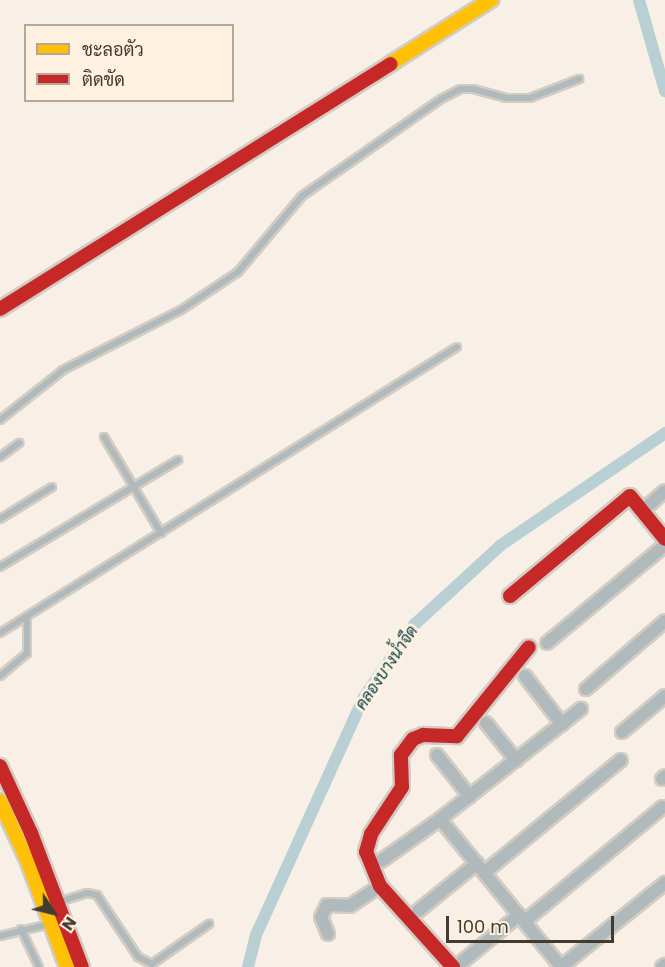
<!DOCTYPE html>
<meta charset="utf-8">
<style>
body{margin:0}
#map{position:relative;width:665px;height:967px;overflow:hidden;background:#f8f0e6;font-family:Poppins,Sarabun,sans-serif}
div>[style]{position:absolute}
.canal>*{height:12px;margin:-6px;padding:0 6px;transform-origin:6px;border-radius:6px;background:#b8d0d4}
.roads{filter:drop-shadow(2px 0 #d2ccc3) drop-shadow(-2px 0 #d2ccc3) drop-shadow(0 2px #d2ccc3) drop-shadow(0 -2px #d2ccc3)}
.lane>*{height:6px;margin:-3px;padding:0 3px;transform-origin:3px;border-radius:3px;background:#b0babd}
.street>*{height:12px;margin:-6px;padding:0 6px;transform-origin:6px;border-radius:6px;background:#b0babd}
.slow>*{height:14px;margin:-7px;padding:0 7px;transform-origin:7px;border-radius:7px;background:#ffc107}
.jam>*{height:14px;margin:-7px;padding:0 7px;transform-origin:7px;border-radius:7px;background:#c62828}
span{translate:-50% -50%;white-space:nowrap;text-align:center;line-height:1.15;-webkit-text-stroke:6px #fff1df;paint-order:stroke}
.water-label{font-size:16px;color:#07414c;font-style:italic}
.legend{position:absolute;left:24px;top:24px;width:210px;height:78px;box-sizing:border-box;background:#fff1df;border:2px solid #b3a899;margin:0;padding:8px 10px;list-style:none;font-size:18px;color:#413b31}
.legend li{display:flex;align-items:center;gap:12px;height:30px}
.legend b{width:30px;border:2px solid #b3a899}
.north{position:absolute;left:24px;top:883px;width:60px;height:60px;-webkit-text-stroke:4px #fff1df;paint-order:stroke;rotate:125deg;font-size:16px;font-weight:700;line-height:24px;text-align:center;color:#413b31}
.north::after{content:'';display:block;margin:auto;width:21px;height:27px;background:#413b31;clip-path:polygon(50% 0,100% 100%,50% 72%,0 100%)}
.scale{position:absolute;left:446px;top:916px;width:168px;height:27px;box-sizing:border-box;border:3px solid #413b31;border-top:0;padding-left:8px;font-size:18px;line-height:21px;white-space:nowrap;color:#413b31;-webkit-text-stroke:4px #fff1df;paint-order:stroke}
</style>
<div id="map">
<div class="canal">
<div style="left:639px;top:0;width:95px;rotate:74.1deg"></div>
<div style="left:248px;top:967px;width:33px;rotate:-76deg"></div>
<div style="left:256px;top:935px;width:261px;rotate:-65.6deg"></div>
<div style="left:364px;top:697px;width:88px;rotate:-55.2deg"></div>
<div style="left:414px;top:625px;width:118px;rotate:-42.6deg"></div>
<div style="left:501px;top:545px;width:199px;rotate:-34.3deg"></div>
</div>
<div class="roads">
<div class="lane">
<div style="left:0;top:420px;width:80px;rotate:-38.4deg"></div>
<div style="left:63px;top:370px;width:132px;rotate:-27deg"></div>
<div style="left:181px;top:310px;width:69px;rotate:-33.7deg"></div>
<div style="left:238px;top:272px;width:99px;rotate:-49.9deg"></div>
<div style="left:302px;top:196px;width:169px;rotate:-34.9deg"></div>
<div style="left:441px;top:99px;width:22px;rotate:-27deg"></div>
<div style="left:461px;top:89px;width:12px"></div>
<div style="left:473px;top:89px;width:35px;rotate:15deg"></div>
<div style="left:507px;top:98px;width:23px"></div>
<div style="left:530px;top:98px;width:53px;rotate:-21.2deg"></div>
<div style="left:104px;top:437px;width:112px;rotate:59.3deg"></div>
<div style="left:0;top:457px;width:24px;rotate:-36deg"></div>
<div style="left:0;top:519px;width:61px;rotate:-31.6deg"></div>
<div style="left:0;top:567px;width:208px;rotate:-31deg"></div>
<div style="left:0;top:633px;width:539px;rotate:-32.04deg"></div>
<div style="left:0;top:676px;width:35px;rotate:-40deg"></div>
<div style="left:27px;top:653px;width:35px;rotate:-90deg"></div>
<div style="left:59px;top:902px;width:29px;rotate:-18deg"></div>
<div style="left:87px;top:893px;width:10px;rotate:11deg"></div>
<div style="left:97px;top:895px;width:74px;rotate:56.5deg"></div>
<div style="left:138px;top:957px;width:16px;rotate:27deg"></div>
<div style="left:152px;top:964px;width:70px;rotate:-35.1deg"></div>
<div style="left:21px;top:929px;width:42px;rotate:64.7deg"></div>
<div style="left:0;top:936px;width:51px;rotate:-13.5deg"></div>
</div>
<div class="street">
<div style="left:642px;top:511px;width:30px;rotate:-41deg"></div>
<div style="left:547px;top:643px;width:153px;rotate:-39.7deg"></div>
<div style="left:525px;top:676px;width:61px;rotate:52.4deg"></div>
<div style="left:586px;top:689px;width:104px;rotate:-40.7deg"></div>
<div style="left:486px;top:723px;width:48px;rotate:51deg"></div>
<div style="left:622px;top:732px;width:56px;rotate:-39.9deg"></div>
<div style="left:437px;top:755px;width:53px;rotate:51.8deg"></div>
<div style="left:662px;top:779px;width:4px;rotate:-45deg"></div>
<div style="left:440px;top:819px;width:179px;rotate:-38deg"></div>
<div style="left:381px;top:861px;width:72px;rotate:-35.4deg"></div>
<div style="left:440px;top:819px;width:191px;rotate:50.7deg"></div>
<div style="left:485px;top:872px;width:176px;rotate:-39.5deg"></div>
<div style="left:418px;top:911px;width:76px;rotate:-39.1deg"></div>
<div style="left:525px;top:921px;width:179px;rotate:-39.6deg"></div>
<div style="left:328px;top:934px;width:18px;rotate:-112deg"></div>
<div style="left:321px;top:917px;width:13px;rotate:-63deg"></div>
<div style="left:327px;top:905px;width:23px;rotate:2deg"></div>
<div style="left:350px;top:906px;width:36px;rotate:-34deg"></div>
<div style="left:462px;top:962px;width:74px;rotate:-39.5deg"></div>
<div style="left:561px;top:967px;width:134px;rotate:-38.9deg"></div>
<div style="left:662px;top:967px;width:4px;rotate:-34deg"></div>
</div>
<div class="slow">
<div style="left:390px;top:64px;width:120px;rotate:-32.4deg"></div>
<div style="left:0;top:801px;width:67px;rotate:65.3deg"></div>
<div style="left:28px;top:862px;width:112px;rotate:69.6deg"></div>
</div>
<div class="jam">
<div style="left:0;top:309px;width:461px;rotate:-32.1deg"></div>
<div style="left:510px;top:596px;width:156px;rotate:-39.8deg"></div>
<div style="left:630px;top:496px;width:55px;rotate:50.9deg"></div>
<div style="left:0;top:766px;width:74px;rotate:65.2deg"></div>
<div style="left:31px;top:833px;width:143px;rotate:69.2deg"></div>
<div style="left:453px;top:967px;width:109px;rotate:-132deg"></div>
<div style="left:380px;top:886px;width:37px;rotate:-112deg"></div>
<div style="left:366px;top:852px;width:19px;rotate:-74deg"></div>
<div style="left:371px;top:834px;width:56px;rotate:-56.6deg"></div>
<div style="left:402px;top:787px;width:32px;rotate:-92deg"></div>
<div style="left:401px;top:755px;width:20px;rotate:-53deg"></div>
<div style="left:413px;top:739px;width:11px;rotate:-22deg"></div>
<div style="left:423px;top:735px;width:34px;rotate:2deg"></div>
<div style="left:457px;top:736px;width:114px;rotate:-51deg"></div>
</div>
</div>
<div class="water-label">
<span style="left:387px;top:668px;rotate:-56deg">คลองบางน้ำจืด</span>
</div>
<ul class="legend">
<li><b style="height:8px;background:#ffc107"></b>ชะลอตัว</li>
<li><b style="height:8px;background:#c62828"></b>ติดขัด</li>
</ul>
<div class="north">N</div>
<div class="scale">100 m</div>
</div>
